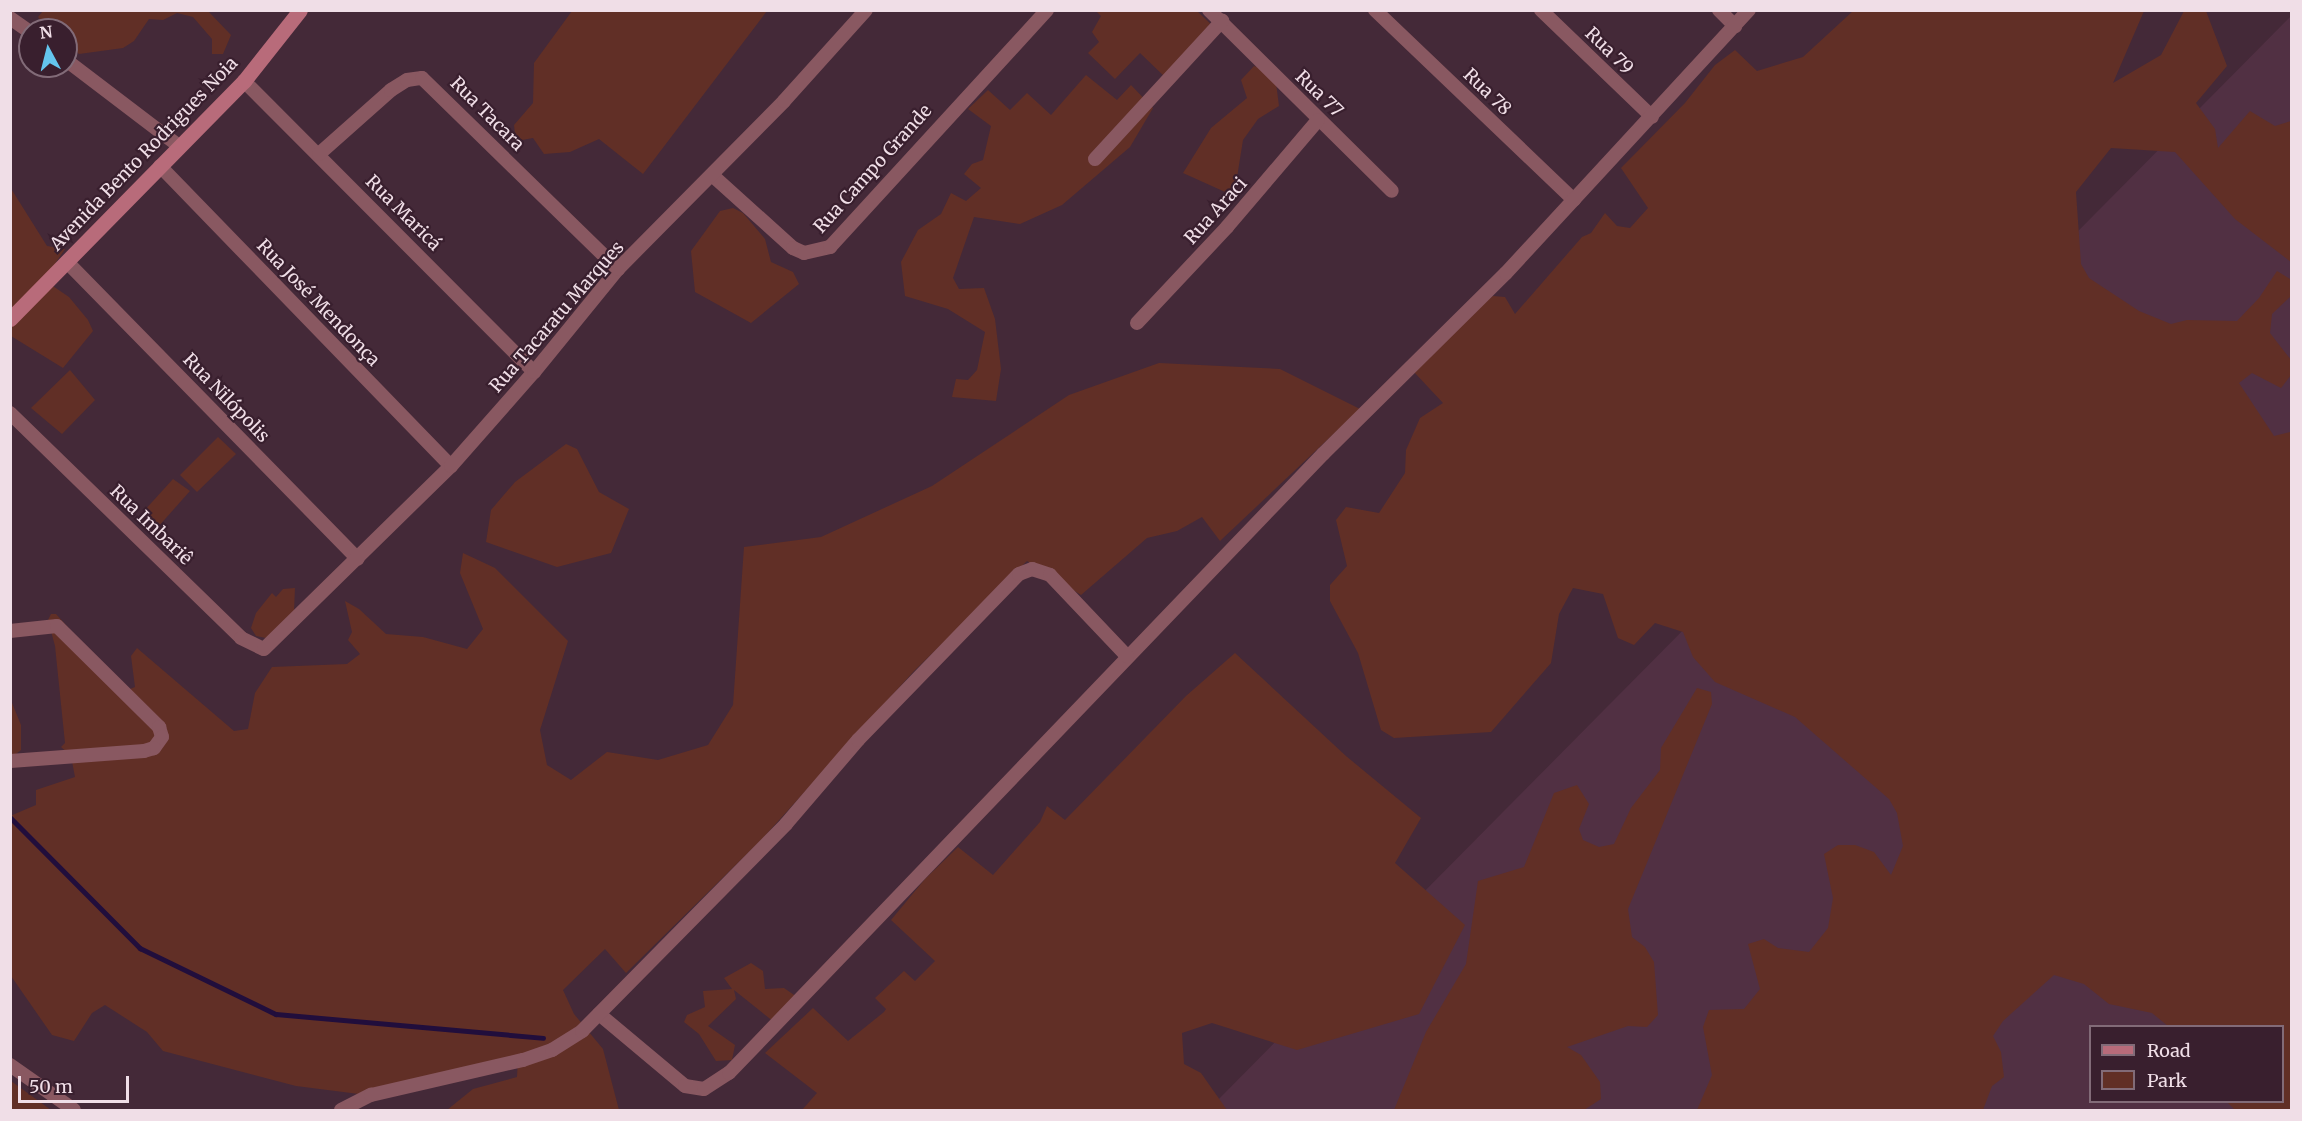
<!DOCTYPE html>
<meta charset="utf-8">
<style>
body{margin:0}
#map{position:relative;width:2302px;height:1121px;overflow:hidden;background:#442938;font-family:Merriweather,serif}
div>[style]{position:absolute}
.built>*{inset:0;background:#513043}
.green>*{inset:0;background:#612f26}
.stream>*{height:4.5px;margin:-2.25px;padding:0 2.25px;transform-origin:2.25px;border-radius:2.25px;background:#210e3c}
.street>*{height:14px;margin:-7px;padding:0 7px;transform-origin:7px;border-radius:7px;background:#895861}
.secondary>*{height:15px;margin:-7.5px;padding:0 7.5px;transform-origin:7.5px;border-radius:7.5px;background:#b86b7a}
span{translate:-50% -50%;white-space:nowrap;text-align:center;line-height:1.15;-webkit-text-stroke:4.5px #391f2e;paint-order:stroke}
.street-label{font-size:18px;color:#f0dee7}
.frame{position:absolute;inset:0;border:12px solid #f0dee7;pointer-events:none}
.legend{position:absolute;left:2089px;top:1025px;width:195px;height:78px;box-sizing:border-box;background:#391f2e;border:2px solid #826b78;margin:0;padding:8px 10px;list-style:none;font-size:18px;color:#f0dee7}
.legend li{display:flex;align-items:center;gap:12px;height:30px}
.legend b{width:30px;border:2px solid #826b78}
.north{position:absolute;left:18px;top:18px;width:60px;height:60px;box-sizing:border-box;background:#391f2e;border:2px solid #826b78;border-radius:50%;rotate:353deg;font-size:16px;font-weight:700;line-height:24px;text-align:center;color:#f0dee7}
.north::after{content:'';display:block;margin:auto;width:21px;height:27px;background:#64c5ee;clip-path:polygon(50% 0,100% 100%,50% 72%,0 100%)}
.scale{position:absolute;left:18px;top:1076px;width:111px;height:27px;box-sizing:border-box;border:3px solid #f0dee7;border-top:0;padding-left:8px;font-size:18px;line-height:21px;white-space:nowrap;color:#f0dee7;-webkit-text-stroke:4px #391f2e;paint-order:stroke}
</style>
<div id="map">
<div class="built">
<div style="clip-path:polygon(evenodd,2291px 16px,2291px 1110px,1208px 1110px,2291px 16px,2090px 1026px,2282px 1026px,2282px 1102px,2090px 1102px,2090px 1026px)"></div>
</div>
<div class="green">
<div style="clip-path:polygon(43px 11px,208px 11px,231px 35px,223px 54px,212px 54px,212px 39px,193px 17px,177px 13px,163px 20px,149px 19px,134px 41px,123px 48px,79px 54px,66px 41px,66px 30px,49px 30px,38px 17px)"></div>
<div style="clip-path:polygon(572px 11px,572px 10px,767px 11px,643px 174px,599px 139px,570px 152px,544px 154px,533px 138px,522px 140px,515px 134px,514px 125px,533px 103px,534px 63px)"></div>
<div style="clip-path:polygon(1096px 11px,1197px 11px,1216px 29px,1167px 79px,1140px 53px,1115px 79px,1088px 53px,1099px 42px,1092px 32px,1101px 16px)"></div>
<div style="clip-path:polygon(1853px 11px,2144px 11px,2113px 83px,2161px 55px,2184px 11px,2206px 11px,2227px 66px,2196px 103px,2215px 129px,2218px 148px,2250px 111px,2275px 126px,2291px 121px,2291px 262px,2235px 219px,2175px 152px,2111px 148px,2076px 192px,2081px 264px,2089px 278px,2139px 311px,2171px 324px,2187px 320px,2237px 321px,2259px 298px,2277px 271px,2290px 279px,2291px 296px,2272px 314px,2270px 333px,2291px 360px,2291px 375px,2281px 388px,2252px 373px,2239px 383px,2274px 436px,2290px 432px,2291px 396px,2291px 1110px,2235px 1110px,2227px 1102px,2282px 1102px,2282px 1026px,2168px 1026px,2152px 1013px,2109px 1004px,2084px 984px,2054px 975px,2003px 1021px,1993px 1036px,2001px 1052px,2004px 1077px,1992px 1086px,1983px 1110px,1697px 1110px,1712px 1075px,1703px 1027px,1709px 1010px,1744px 1009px,1760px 989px,1748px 944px,1764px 939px,1778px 948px,1809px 952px,1828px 928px,1833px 898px,1824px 854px,1838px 845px,1855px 845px,1874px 852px,1891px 875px,1903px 846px,1897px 813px,1889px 799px,1795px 717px,1715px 682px,1693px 657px,1683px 632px,1655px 623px,1634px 645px,1618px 638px,1603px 594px,1573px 588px,1559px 614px,1551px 663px,1491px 732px,1394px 738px,1381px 730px,1358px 653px,1330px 601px,1330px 585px,1347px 566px,1336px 520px,1346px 507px,1379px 513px,1405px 473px,1406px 450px,1420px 418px,1443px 403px,1414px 372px,1470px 313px,1493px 296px,1505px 297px,1515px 314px,1582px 237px,1591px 233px,1605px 213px,1617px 226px,1630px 228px,1648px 208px,1621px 168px,1685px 103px,1715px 65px,1735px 50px,1757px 71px,1803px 57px)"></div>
<div style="clip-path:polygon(1254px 66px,1265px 70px,1276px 83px,1279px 106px,1258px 119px,1243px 140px,1234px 196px,1183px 173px,1211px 128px,1247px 98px,1241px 80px)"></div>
<div style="clip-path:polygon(1086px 75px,1117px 100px,1131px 85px,1153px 108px,1130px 147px,1062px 205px,1020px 224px,974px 217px,953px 278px,959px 289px,984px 288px,995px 319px,1001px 369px,996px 401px,952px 397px,956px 379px,968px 380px,977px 370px,985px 332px,948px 309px,905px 296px,901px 262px,918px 230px,941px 214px,951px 193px,966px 201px,981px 188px,964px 174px,972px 164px,983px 160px,991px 126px,968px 109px,988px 90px,1010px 110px,1027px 93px,1051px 115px)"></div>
<div style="clip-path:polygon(10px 187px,47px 246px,65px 249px,44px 280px,69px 297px,88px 320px,93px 331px,63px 368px,11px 336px)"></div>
<div style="clip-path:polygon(733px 208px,743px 213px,765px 239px,771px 262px,793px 272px,799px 284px,751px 323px,695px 292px,691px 251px,720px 211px)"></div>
<div style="clip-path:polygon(1159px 363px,1280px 369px,1360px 409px,1220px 541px,1202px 517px,1177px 531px,1147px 538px,1081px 595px,1027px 561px,914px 671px,761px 840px,626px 973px,605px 949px,563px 990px,574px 1014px,603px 1049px,619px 1110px,447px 1110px,473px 1089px,517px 1077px,518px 1058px,359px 1094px,296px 1086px,163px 1051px,147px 1032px,105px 1005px,92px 1013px,74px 1041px,52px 1035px,11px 976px,10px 816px,36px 805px,36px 790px,75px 777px,71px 756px,61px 747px,65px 743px,55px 646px,48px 620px,51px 614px,56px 614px,125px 691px,135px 687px,131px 656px,137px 648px,234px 731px,248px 729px,255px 693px,272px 667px,347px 664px,360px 654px,348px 640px,352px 632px,345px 601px,359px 609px,386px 634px,423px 637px,467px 649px,483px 629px,460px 573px,463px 553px,495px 568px,568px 641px,540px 730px,547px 765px,571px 780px,607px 752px,658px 760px,708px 745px,733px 705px,744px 547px,821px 537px,932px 486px,1069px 395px)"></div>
<div style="clip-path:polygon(70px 370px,95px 400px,62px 434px,31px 408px)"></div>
<div style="clip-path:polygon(218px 437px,236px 454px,197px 492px,180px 475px)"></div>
<div style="clip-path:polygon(566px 444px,577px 449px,599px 492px,629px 509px,611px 553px,557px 567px,486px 542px,491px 510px,515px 482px)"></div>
<div style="clip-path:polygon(173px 479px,190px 491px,158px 527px,143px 512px)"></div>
<div style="clip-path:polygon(295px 588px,294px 611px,271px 639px,256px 636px,251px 628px,256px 613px,272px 593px,276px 597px,283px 589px)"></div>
<div style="clip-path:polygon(1235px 653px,1346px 756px,1421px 818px,1395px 863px,1465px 925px,1419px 1014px,1297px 1050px,1212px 1023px,1182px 1033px,1184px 1064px,1201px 1073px,1227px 1110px,802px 1110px,817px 1093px,765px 1053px,813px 1008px,848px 1041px,884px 1012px,886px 1009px,875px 998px,904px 971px,915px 981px,935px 961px,891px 920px,925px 879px,958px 847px,993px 875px,1040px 822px,1047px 806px,1065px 820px,1186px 696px)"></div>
<div style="clip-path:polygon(1697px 688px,1711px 692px,1712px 704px,1628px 909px,1632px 937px,1645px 947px,1654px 962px,1658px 1015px,1647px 1027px,1628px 1026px,1567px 1047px,1581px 1055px,1600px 1082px,1601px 1099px,1584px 1110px,1394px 1110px,1426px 1032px,1466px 964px,1478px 881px,1524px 867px,1554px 793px,1577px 785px,1589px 804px,1579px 829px,1583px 840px,1599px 847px,1614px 844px,1631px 808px,1660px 770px,1661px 748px)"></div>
<div style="clip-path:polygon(10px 698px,21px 725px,21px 750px,11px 758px)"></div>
<div style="clip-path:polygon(751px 963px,763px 971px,765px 989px,784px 988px,797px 997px,774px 1022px,734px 990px,736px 999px,708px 1026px,735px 1045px,732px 1060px,716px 1061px,699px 1034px,684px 1022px,687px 1015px,705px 1007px,703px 991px,732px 989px,724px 978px)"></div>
<div style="clip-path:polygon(10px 1081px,11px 1081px,51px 1110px,11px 1110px)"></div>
</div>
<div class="stream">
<div style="left:10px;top:817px;width:185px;rotate:45.2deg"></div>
<div style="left:140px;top:948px;width:151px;rotate:25.9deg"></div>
<div style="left:276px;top:1014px;width:268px;rotate:5.1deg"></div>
</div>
<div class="street">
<div style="left:1209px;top:10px;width:257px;rotate:44.7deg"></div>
<div style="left:1375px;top:10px;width:275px;rotate:43.7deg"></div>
<div style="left:1541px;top:10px;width:154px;rotate:43.9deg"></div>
<div style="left:1719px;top:10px;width:23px;rotate:45deg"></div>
<div style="left:10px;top:18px;width:24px;rotate:35deg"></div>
<div style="left:66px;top:60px;width:142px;rotate:37.3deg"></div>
<div style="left:244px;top:81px;width:411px;rotate:45.1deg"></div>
<div style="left:319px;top:154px;width:96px;rotate:-41.6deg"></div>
<div style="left:391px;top:90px;width:19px;rotate:-32deg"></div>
<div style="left:407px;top:80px;width:15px;rotate:-8deg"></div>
<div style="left:422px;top:78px;width:274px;rotate:44.3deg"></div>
<div style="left:1095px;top:159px;width:188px;rotate:-47.4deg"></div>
<div style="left:160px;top:166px;width:418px;rotate:45.9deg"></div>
<div style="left:712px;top:175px;width:109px;rotate:42deg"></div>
<div style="left:793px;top:248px;width:12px;rotate:24deg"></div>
<div style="left:804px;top:253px;width:27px;rotate:-13deg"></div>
<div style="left:830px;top:247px;width:321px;rotate:-47.5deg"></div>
<div style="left:68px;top:263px;width:414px;rotate:45.6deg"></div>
<div style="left:1137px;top:323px;width:132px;rotate:-46.8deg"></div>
<div style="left:1227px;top:227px;width:140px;rotate:-49.6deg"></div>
<div style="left:10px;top:413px;width:322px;rotate:44.2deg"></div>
<div style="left:241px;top:638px;width:25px;rotate:26deg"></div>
<div style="left:264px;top:649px;width:262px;rotate:-44.4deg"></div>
<div style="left:451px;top:466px;width:125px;rotate:-48.6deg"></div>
<div style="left:534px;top:372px;width:133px;rotate:-50.8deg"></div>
<div style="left:618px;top:269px;width:236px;rotate:-45.3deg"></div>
<div style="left:784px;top:101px;width:122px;rotate:-48deg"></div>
<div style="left:10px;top:631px;width:47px;rotate:-6.1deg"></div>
<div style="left:57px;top:626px;width:144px;rotate:44.7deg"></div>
<div style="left:159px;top:727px;width:10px;rotate:73deg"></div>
<div style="left:162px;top:737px;width:14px;rotate:126deg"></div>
<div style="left:154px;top:748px;width:10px;rotate:163deg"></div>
<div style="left:144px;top:751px;width:134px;rotate:175.7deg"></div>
<div style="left:599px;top:1014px;width:112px;rotate:39.9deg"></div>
<div style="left:685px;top:1086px;width:19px;rotate:9deg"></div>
<div style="left:704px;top:1089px;width:30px;rotate:-33deg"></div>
<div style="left:729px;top:1073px;width:858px;rotate:-46.18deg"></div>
<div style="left:1323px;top:454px;width:257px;rotate:-44.7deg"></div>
<div style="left:1506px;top:273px;width:358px;rotate:-47.3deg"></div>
<div style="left:10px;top:1065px;width:78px;rotate:35.1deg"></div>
<div style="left:341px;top:1110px;width:34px;rotate:-27deg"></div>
<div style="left:371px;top:1095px;width:156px;rotate:-13deg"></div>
<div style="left:523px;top:1060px;width:31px;rotate:-19deg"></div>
<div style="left:552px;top:1050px;width:36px;rotate:-32deg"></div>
<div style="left:582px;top:1031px;width:291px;rotate:-45.4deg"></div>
<div style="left:786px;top:824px;width:111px;rotate:-49.4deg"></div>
<div style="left:858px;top:740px;width:231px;rotate:-45.9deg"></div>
<div style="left:1019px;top:574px;width:14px;rotate:-21deg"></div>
<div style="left:1032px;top:569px;width:19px;rotate:18deg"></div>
<div style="left:1050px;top:575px;width:112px;rotate:46.5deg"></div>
</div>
<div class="secondary">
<div style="left:10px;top:319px;width:334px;rotate:-45.5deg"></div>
<div style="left:244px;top:81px;width:90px;rotate:-51.7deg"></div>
</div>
<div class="street-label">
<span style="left:1609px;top:51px;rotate:44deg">Rua 79</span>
<span style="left:1487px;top:92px;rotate:44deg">Rua 78</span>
<span style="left:1319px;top:94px;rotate:44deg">Rua 77</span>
<span style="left:487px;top:114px;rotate:45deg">Rua Tacara</span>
<span style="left:144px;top:154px;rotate:-46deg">Avenida Bento Rodrigues Noia</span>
<span style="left:873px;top:169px;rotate:-48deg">Rua Campo Grande</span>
<span style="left:1216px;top:211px;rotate:-48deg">Rua Araci</span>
<span style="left:403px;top:213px;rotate:45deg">Rua Maricá</span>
<span style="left:318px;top:303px;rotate:46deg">Rua José Mendonça</span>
<span style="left:557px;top:317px;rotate:-49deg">Rua Tacaratu Marques</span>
<span style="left:226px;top:398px;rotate:46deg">Rua Nilópolis</span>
<span style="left:151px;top:525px;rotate:44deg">Rua Imbariê</span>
</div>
<div class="frame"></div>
<ul class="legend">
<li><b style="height:8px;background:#b86b7a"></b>Road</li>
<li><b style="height:16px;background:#612f26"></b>Park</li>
</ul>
<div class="north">N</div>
<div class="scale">50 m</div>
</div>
